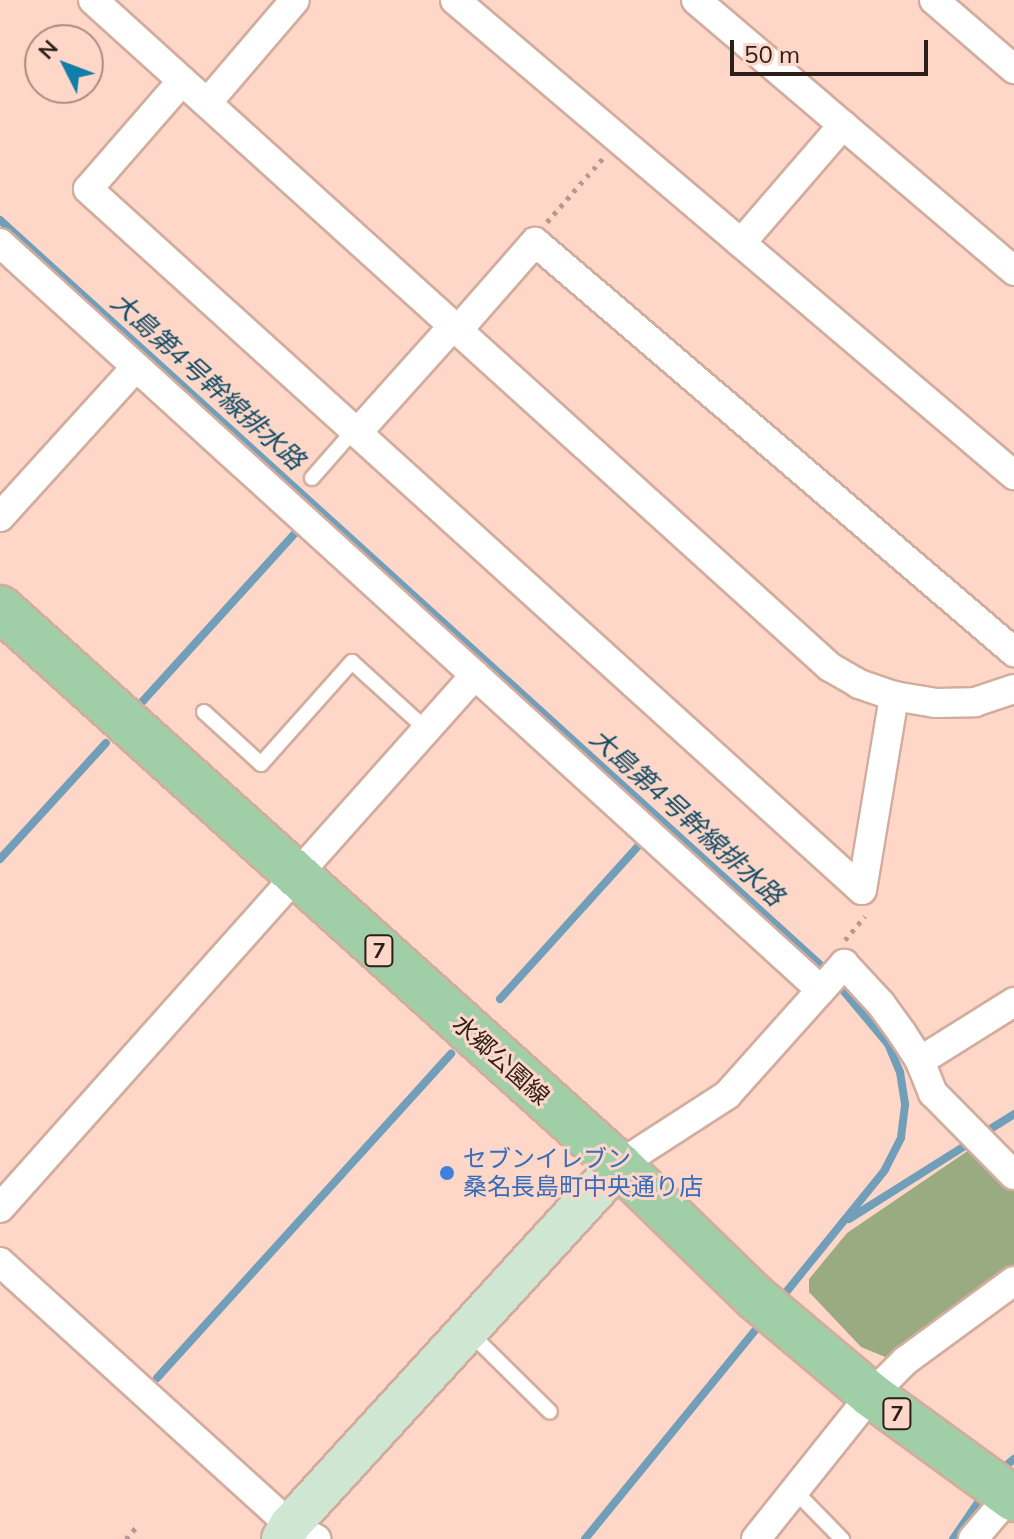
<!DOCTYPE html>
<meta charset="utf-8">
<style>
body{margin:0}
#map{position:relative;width:1014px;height:1539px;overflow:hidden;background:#fed7c8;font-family:Mulish,"Noto Sans JP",sans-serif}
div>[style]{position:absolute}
.forest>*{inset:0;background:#9bab81}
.stream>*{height:8px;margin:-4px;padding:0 4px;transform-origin:4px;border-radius:4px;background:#719eb8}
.path>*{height:5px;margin-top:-2.5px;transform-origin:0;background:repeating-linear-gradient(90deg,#b8998d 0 4px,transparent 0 10px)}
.roads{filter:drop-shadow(2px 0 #d2ad9e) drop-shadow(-2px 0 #d2ad9e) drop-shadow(0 2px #d2ad9e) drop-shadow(0 -2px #d2ad9e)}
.lane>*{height:14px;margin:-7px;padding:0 7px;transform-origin:7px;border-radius:7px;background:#fff}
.street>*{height:28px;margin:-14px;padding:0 14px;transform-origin:14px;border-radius:14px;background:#fff}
.secondary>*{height:40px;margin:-20px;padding:0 20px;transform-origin:20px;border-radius:20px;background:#cfe7d2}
.primary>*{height:44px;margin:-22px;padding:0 22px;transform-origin:22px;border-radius:22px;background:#a0cea6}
.dots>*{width:22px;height:22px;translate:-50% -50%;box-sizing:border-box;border:4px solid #fed7c8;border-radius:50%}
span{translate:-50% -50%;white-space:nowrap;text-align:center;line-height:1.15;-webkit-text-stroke:6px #fed7c8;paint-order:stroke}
.shield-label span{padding:2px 6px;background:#fed7c8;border:2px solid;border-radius:6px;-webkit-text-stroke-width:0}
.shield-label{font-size:22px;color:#2c1e19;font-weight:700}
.street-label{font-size:24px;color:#2c1e19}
.shop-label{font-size:24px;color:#366cbe}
.left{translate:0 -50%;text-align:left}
.water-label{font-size:26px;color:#104c67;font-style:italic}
.north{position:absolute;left:24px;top:24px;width:80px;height:80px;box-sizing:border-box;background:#fed7c8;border:2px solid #aa8d82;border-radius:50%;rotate:312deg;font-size:22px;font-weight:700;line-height:32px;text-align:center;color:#2c1e19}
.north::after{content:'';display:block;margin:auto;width:28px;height:36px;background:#117ea7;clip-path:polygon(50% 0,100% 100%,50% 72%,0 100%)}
.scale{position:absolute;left:730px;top:40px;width:198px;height:36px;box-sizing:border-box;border:4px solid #2c1e19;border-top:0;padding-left:10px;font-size:24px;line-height:28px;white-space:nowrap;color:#2c1e19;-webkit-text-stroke:6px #fed7c8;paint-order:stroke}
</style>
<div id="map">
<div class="forest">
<div style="clip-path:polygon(972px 1148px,1014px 1188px,1014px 1270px,890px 1359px,861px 1347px,809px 1292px,809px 1279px,847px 1233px)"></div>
</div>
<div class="stream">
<div style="left:0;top:220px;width:1116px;rotate:42.24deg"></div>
<div style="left:826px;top:970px;width:97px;rotate:50deg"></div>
<div style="left:888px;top:1044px;width:30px;rotate:67deg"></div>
<div style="left:900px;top:1072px;width:33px;rotate:81deg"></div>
<div style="left:905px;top:1105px;width:33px;rotate:97deg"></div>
<div style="left:901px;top:1138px;width:36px;rotate:117deg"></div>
<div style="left:885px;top:1170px;width:170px;rotate:129deg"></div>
<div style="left:142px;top:702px;width:235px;rotate:-47.8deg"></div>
<div style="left:0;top:859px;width:157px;rotate:-47.6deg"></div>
<div style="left:500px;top:999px;width:209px;rotate:-47.9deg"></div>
<div style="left:984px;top:1133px;width:36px;rotate:-32deg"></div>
<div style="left:849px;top:1219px;width:138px;rotate:-32.3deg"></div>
<div style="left:157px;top:1378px;width:438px;rotate:-47.8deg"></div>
<div style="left:1008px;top:1464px;width:8px;rotate:-40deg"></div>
<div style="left:585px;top:1539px;width:280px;rotate:-50.8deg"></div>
<div style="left:953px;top:1539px;width:46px;rotate:-55.6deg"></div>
</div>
<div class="path">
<div style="left:547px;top:222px;width:86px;rotate:-48.8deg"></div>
<div style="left:845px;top:940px;width:31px;rotate:-50deg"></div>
<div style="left:126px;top:1539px;width:18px;rotate:-49deg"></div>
</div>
<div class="roads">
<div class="lane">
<div style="left:312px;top:478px;width:64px;rotate:-48.8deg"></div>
<div style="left:204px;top:712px;width:77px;rotate:42.4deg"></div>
<div style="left:261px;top:764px;width:137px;rotate:-48.3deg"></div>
<div style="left:352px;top:662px;width:100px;rotate:42.2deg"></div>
<div style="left:470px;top:1333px;width:112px;rotate:44.6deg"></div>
<div style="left:794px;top:1490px;width:69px;rotate:45.6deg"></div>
</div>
<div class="street">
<div style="left:93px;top:0;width:994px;rotate:42.15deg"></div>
<div style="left:830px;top:667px;width:34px;rotate:30deg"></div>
<div style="left:859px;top:684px;width:37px;rotate:19deg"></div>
<div style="left:894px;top:696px;width:43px;rotate:9.5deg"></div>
<div style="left:936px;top:703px;width:39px;rotate:-1deg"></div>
<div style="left:975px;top:702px;width:41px;rotate:-18.4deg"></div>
<div style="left:455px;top:0;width:734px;rotate:40.36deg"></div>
<div style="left:696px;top:0;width:418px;rotate:40.4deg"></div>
<div style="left:934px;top:0;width:106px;rotate:40.8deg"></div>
<div style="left:182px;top:81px;width:143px;rotate:131deg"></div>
<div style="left:88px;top:189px;width:1044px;rotate:42.17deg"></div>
<div style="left:862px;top:890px;width:197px;rotate:-80.6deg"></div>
<div style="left:207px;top:103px;width:135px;rotate:-49.5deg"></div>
<div style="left:0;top:243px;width:1110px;rotate:42.3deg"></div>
<div style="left:741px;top:243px;width:156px;rotate:-49.2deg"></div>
<div style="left:458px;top:330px;width:117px;rotate:-48.8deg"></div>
<div style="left:535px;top:242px;width:631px;rotate:40.56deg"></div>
<div style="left:357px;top:433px;width:144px;rotate:-48.1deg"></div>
<div style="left:0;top:517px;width:202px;rotate:-47.8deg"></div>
<div style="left:920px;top:1061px;width:111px;rotate:-32.1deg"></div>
<div style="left:619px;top:1165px;width:129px;rotate:-32.9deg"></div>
<div style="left:727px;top:1095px;width:176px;rotate:-48.2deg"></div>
<div style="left:844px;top:964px;width:54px;rotate:47.2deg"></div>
<div style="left:881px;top:1004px;width:36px;rotate:54deg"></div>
<div style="left:902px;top:1033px;width:33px;rotate:57deg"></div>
<div style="left:920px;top:1061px;width:35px;rotate:68deg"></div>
<div style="left:933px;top:1093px;width:115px;rotate:45.4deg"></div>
<div style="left:0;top:1208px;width:714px;rotate:-48.29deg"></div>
<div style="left:0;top:1262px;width:391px;rotate:42.2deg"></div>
<div style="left:290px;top:1525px;width:30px;rotate:28deg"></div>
<div style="left:756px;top:1539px;width:184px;rotate:-51.4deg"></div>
<div style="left:871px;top:1395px;width:48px;rotate:-45deg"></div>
<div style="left:905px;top:1361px;width:135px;rotate:-36.3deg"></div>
<div style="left:973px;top:1539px;width:63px;rotate:-49.5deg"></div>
</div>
<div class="secondary">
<div style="left:282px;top:1539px;width:16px;rotate:-60deg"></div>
<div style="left:290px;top:1525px;width:488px;rotate:-47.6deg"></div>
</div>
<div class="primary">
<div style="left:0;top:608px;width:833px;rotate:41.98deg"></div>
<div style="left:619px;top:1165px;width:191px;rotate:44.2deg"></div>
<div style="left:756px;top:1298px;width:150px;rotate:40.1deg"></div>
<div style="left:871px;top:1395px;width:177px;rotate:36deg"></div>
</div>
</div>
<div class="dots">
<div style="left:447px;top:1173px;background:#3f7fe0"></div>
</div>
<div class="shield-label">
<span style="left:379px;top:951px">7</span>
<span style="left:897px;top:1414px">7</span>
</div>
<div class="street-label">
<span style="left:501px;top:1060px;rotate:42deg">水郷公園線</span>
</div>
<div class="shop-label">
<span class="left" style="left:463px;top:1173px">セブンイレブン<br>桑名長島町中央通り店</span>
</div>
<div class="water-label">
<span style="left:208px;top:381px;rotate:42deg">大島第4号幹線排水路</span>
<span style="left:687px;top:817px;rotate:42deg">大島第4号幹線排水路</span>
</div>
<div class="north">N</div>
<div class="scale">50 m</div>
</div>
